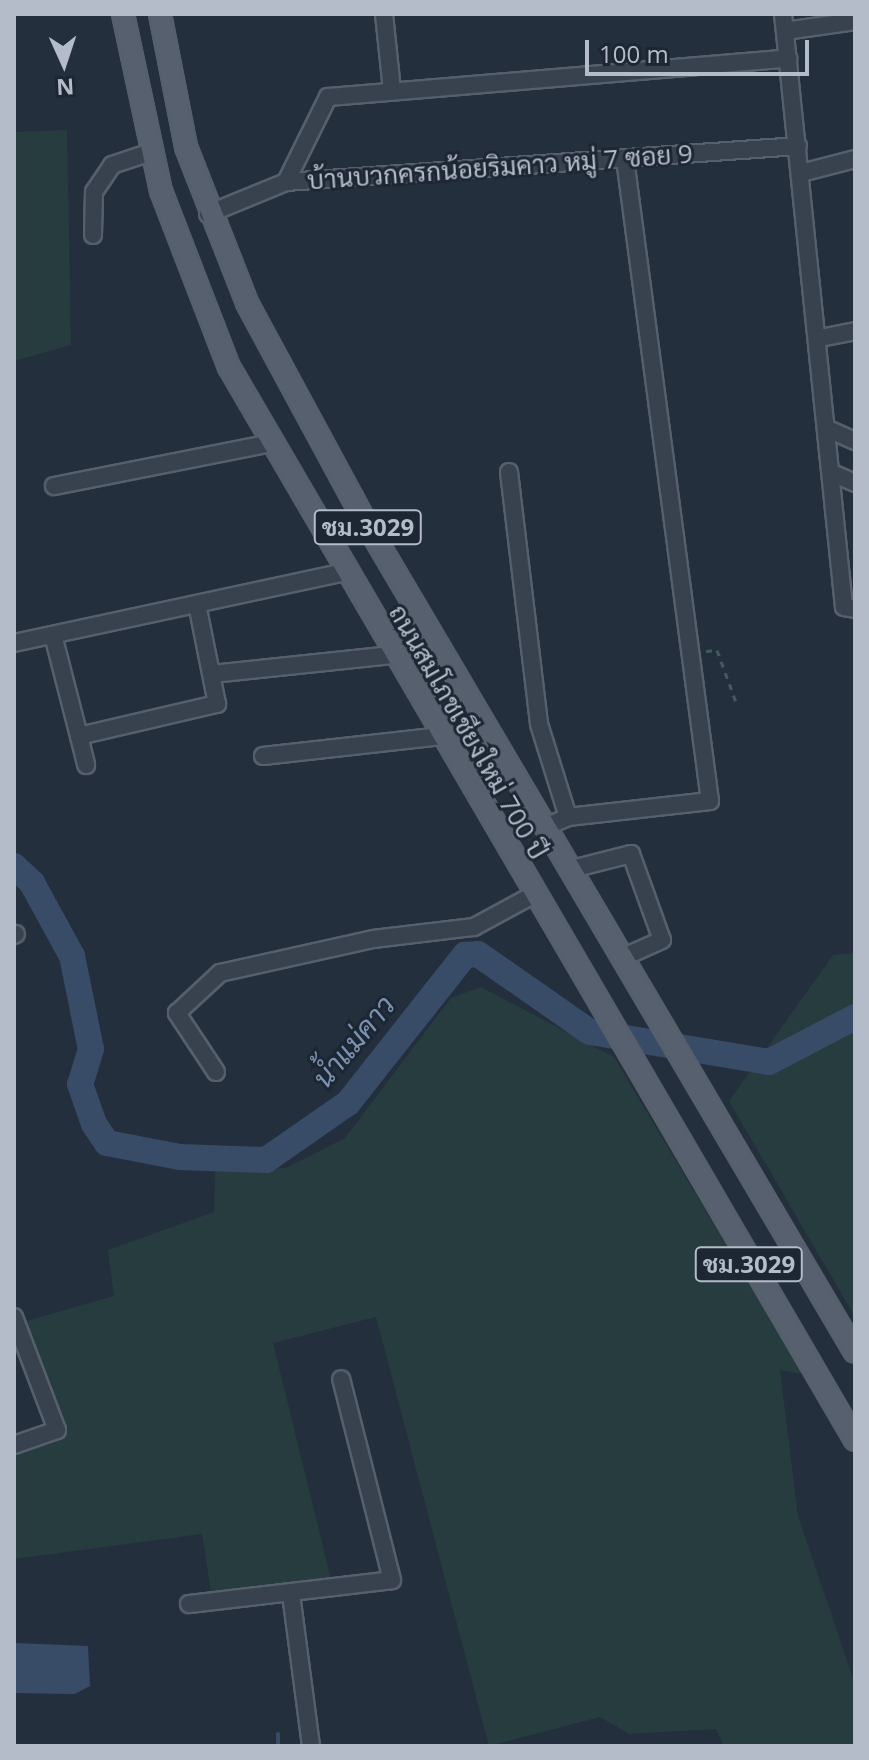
<!DOCTYPE html>
<meta charset="utf-8">
<style>
body{margin:0}
#map{position:relative;width:869px;height:1760px;overflow:hidden;background:#242f3e;font-family:"Open Sans",Sarabun,sans-serif}
div>[style]{position:absolute}
.green>*{inset:0;background:#263c3f}
.water>*{inset:0;background:#394c67}
.stream>*{height:4px;margin:-2px;padding:0 2px;transform-origin:2px;border-radius:2px;background:#394c67}
.river>*{height:26px;margin:-13px;padding:0 13px;transform-origin:13px;border-radius:13px;background:#394c67}
.path>*{height:3px;margin-top:-1.5px;transform-origin:0;background:repeating-linear-gradient(90deg,#44595c 0 6px,transparent 0 12px)}
.roads{filter:drop-shadow(2px 0 #565f6c) drop-shadow(-2px 0 #565f6c) drop-shadow(0 2px #565f6c) drop-shadow(0 -2px #565f6c)}
.minor>*{height:16px;margin:-8px;padding:0 8px;transform-origin:8px;border-radius:8px;background:#38414e}
.major>*{height:20px;margin:-10px;padding:0 10px;transform-origin:10px;border-radius:10px;background:#56606e}
span{translate:-50% -50%;white-space:nowrap;text-align:center;line-height:1.15;-webkit-text-stroke:6px #1d2633;paint-order:stroke}
.shield-label span{padding:2px 6px;background:#1d2633;border:2px solid;border-radius:6px;-webkit-text-stroke-width:0}
.shield-label{font-size:24px;color:#b4bcc9;font-weight:700}
.street-label{font-size:26px;color:#b4bcc9}
.water-label{font-size:28px;color:#7c92b1;font-style:italic}
.frame{position:absolute;inset:0;border:16px solid #b4bcc9;pointer-events:none}
.north{position:absolute;left:24px;top:24px;width:80px;height:80px;-webkit-text-stroke:6px #1d2633;paint-order:stroke;rotate:177deg;font-size:22px;font-weight:700;line-height:32px;text-align:center;color:#b4bcc9}
.north::after{content:'';display:block;margin:auto;width:28px;height:36px;background:#b4bcc9;clip-path:polygon(50% 0,100% 100%,50% 72%,0 100%)}
.scale{position:absolute;left:585px;top:40px;width:224px;height:36px;box-sizing:border-box;border:4px solid #b4bcc9;border-top:0;padding-left:10px;font-size:24px;line-height:28px;white-space:nowrap;color:#b4bcc9;-webkit-text-stroke:6px #1d2633;paint-order:stroke}
</style>
<div id="map">
<div class="green">
<div style="clip-path:polygon(67px 130px,71px 345px,14px 361px,14px 132px)"></div>
<div style="clip-path:polygon(855px 953px,855px 1317px,729px 1101px,833px 955px)"></div>
<div style="clip-path:polygon(481px 987px,614px 1057px,803px 1374px,780px 1370px,798px 1516px,855px 1684px,855px 1746px,724px 1746px,716px 1729px,629px 1734px,600px 1717px,489px 1746px,376px 1317px,273px 1343px,332px 1583px,212px 1598px,202px 1534px,14px 1559px,14px 1453px,65px 1435px,27px 1321px,114px 1296px,108px 1250px,214px 1212px,215px 1171px,286px 1168px,345px 1138px,451px 998px)"></div>
</div>
<div class="water">
<div style="clip-path:polygon(14px 1643px,88px 1646px,90px 1686px,75px 1694px,14px 1693px)"></div>
</div>
<div class="stream">
<div style="left:278px;top:1734px;width:12px;rotate:90deg"></div>
</div>
<div class="river">
<div style="left:14px;top:866px;width:25px;rotate:43deg"></div>
<div style="left:32px;top:883px;width:83px;rotate:61.3deg"></div>
<div style="left:72px;top:956px;width:95px;rotate:78.5deg"></div>
<div style="left:91px;top:1049px;width:37px;rotate:107deg"></div>
<div style="left:80px;top:1084px;width:42px;rotate:70.7deg"></div>
<div style="left:94px;top:1124px;width:23px;rotate:56deg"></div>
<div style="left:107px;top:1143px;width:74px;rotate:10.9deg"></div>
<div style="left:180px;top:1157px;width:86px;rotate:2deg"></div>
<div style="left:266px;top:1160px;width:100px;rotate:-34.8deg"></div>
<div style="left:348px;top:1103px;width:189px;rotate:-51.7deg"></div>
<div style="left:465px;top:955px;width:13px;rotate:-4deg"></div>
<div style="left:478px;top:954px;width:136px;rotate:34.9deg"></div>
<div style="left:590px;top:1032px;width:181px;rotate:9.5deg"></div>
<div style="left:769px;top:1062px;width:97px;rotate:-27.6deg"></div>
</div>
<div class="path">
<div style="left:706px;top:651px;width:11px;rotate:-5deg"></div>
<div style="left:717px;top:650px;width:55px;rotate:69.9deg"></div>
</div>
<div class="roads">
<div class="minor">
<div style="left:384px;top:14px;width:76px;rotate:84deg"></div>
<div style="left:783px;top:14px;width:596px;rotate:84.13deg"></div>
<div style="left:844px;top:607px;width:11px;rotate:10deg"></div>
<div style="left:785px;top:31px;width:71px;rotate:-8.1deg"></div>
<div style="left:801px;top:173px;width:56px;rotate:-14.5deg"></div>
<div style="left:286px;top:182px;width:95px;rotate:-63.7deg"></div>
<div style="left:328px;top:97px;width:462px;rotate:-4.8deg"></div>
<div style="left:208px;top:214px;width:84px;rotate:-22.3deg"></div>
<div style="left:286px;top:182px;width:513px;rotate:-4.02deg"></div>
<div style="left:93px;top:235px;width:43px;rotate:-88.7deg"></div>
<div style="left:94px;top:192px;width:32px;rotate:-56deg"></div>
<div style="left:112px;top:165px;width:41px;rotate:-18.4deg"></div>
<div style="left:820px;top:338px;width:36px;rotate:-11deg"></div>
<div style="left:828px;top:429px;width:30px;rotate:24deg"></div>
<div style="left:509px;top:472px;width:254px;rotate:83.2deg"></div>
<div style="left:539px;top:724px;width:97px;rotate:72.7deg"></div>
<div style="left:832px;top:473px;width:25px;rotate:23deg"></div>
<div style="left:54px;top:486px;width:222px;rotate:-11.2deg"></div>
<div style="left:53px;top:635px;width:104px;rotate:75.6deg"></div>
<div style="left:79px;top:736px;width:142px;rotate:-13.1deg"></div>
<div style="left:217px;top:704px;width:102px;rotate:-101.3deg"></div>
<div style="left:14px;top:643px;width:338px;rotate:-12.1deg"></div>
<div style="left:212px;top:674px;width:181px;rotate:-6deg"></div>
<div style="left:79px;top:736px;width:30px;rotate:76deg"></div>
<div style="left:263px;top:756px;width:180px;rotate:-6.4deg"></div>
<div style="left:547px;top:826px;width:23px;rotate:-23deg"></div>
<div style="left:568px;top:817px;width:143px;rotate:-6.4deg"></div>
<div style="left:710px;top:801px;width:648px;rotate:-97.54deg"></div>
<div style="left:572px;top:869px;width:61px;rotate:-14.3deg"></div>
<div style="left:631px;top:854px;width:91px;rotate:70.2deg"></div>
<div style="left:662px;top:940px;width:42px;rotate:155.9deg"></div>
<div style="left:14px;top:935px;width:2px;rotate:-27deg"></div>
<div style="left:216px;top:1072px;width:71px;rotate:-123.5deg"></div>
<div style="left:177px;top:1013px;width:59px;rotate:-42.9deg"></div>
<div style="left:220px;top:973px;width:157px;rotate:-12.5deg"></div>
<div style="left:373px;top:939px;width:102px;rotate:-6.8deg"></div>
<div style="left:474px;top:927px;width:67px;rotate:-28.5deg"></div>
<div style="left:14px;top:1317px;width:121px;rotate:69.2deg"></div>
<div style="left:57px;top:1430px;width:46px;rotate:160.8deg"></div>
<div style="left:291px;top:1594px;width:153px;rotate:82.5deg"></div>
<div style="left:189px;top:1604px;width:204px;rotate:-6.7deg"></div>
<div style="left:392px;top:1580px;width:207px;rotate:-104.2deg"></div>
</div>
<div class="major">
<div style="left:123px;top:14px;width:181px;rotate:77.9deg"></div>
<div style="left:161px;top:191px;width:189px;rotate:68.9deg"></div>
<div style="left:229px;top:367px;width:1242px;rotate:59.74deg"></div>
<div style="left:160px;top:14px;width:136px;rotate:78.9deg"></div>
<div style="left:186px;top:147px;width:168px;rotate:68.6deg"></div>
<div style="left:247px;top:303px;width:250px;rotate:61.6deg"></div>
<div style="left:366px;top:523px;width:962px;rotate:59.47deg"></div>
</div>
</div>
<div class="shield-label">
<span style="left:368px;top:527px">ชม.3029</span>
<span style="left:749px;top:1264px">ชม.3029</span>
</div>
<div class="street-label">
<span style="left:500px;top:167px;rotate:-4deg">บ้านบวกครกน้อยริมคาว หมู่ 7 ซอย 9</span>
<span style="left:468px;top:732px;rotate:60deg">ถนนสมโภชเชียงใหม่ 700 ปี</span>
</div>
<div class="water-label">
<span style="left:353px;top:1041px;rotate:-50deg">น้ำแม่คาว</span>
</div>
<div class="frame"></div>
<div class="north">N</div>
<div class="scale">100 m</div>
</div>
